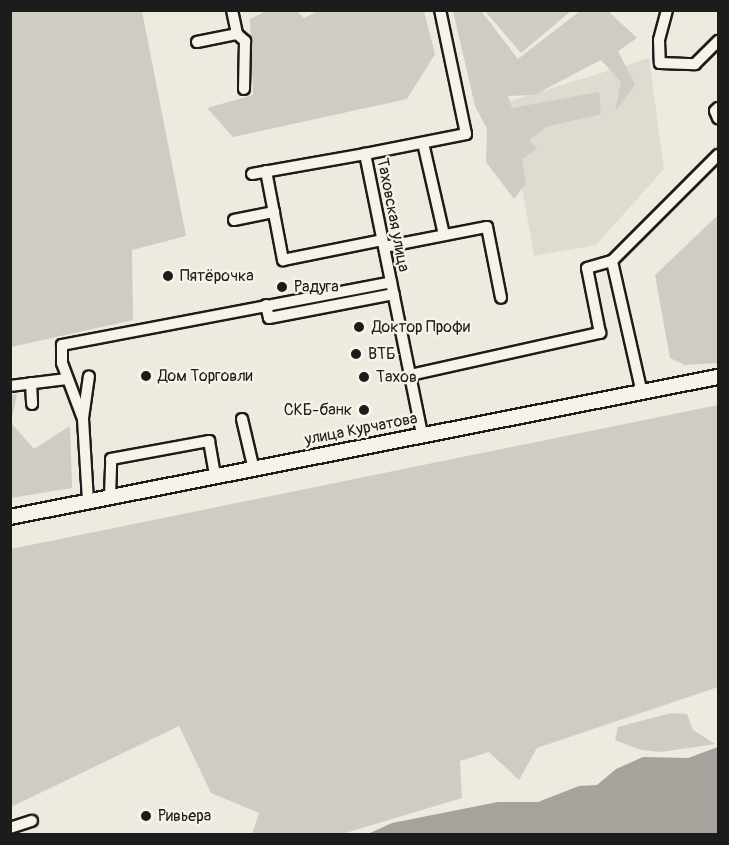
<!DOCTYPE html>
<meta charset="utf-8">
<style>
body{margin:0}
#map{position:relative;width:729px;height:845px;overflow:hidden;background:#eeeae0;font-family:Pangolin,sans-serif}
div>[style]{position:absolute}
.built>*{inset:0;background:#dedbd1}
.green>*{inset:0;background:#cfccc3}
.water>*{inset:0;background:#a6a39d}
.roads{filter:drop-shadow(2px 0 #1c1c1c) drop-shadow(-2px 0 #1c1c1c) drop-shadow(0 2px #1c1c1c) drop-shadow(0 -2px #1c1c1c)}
.minor>*{height:10px;margin:-5px;padding:0 5px;transform-origin:5px;border-radius:5px;background:#f7f3e8}
.major>*{height:14px;margin:-7px;padding:0 7px;transform-origin:7px;border-radius:7px;background:#f7f3e8}
.dots>*{width:16px;height:16px;translate:-50% -50%;box-sizing:border-box;border:3px solid #f7f3e8;border-radius:50%}
span{translate:-50% -50%;white-space:nowrap;text-align:center;line-height:1.15;-webkit-text-stroke:4.5px #f7f3e8;paint-order:stroke}
.street-label{font-size:16px;color:#1c1c1c}
.poi-label{font-size:16px;color:#1c1c1c}
.left{translate:0 -50%;text-align:left}
.right{translate:-100% -50%;text-align:right}
.frame{position:absolute;inset:0;border:12px solid #1c1c1c;pointer-events:none}
</style>
<div id="map">
<div class="built">
<div style="clip-path:polygon(649px 58px,664px 169px,596px 245px,534px 256px,507px 102px)"></div>
</div>
<div class="green">
<div style="clip-path:polygon(269px 10px,297px 11px,304px 18px,318px 11px,424px 11px,435px 54px,407px 99px,233px 137px,207px 108px,253px 95px,250px 19px)"></div>
<div style="clip-path:polygon(10px 11px,142px 11px,186px 236px,132px 250px,133px 320px,11px 347px)"></div>
<div style="clip-path:polygon(453px 11px,481px 11px,518px 59px,580px 11px,608px 11px,637px 38px,618px 51px,635px 85px,615px 112px,621px 82px,601px 60px,534px 95px,508px 96px,512px 108px,599px 92px,601px 114px,546px 127px,529px 140px,537px 149px,522px 159px,526px 183px,514px 199px,486px 162px,487px 129px,475px 106px)"></div>
<div style="clip-path:polygon(485px 11px,571px 11px,521px 53px)"></div>
<div style="clip-path:polygon(718px 215px,718px 363px,685px 365px,670px 358px,655px 275px)"></div>
<div style="clip-path:polygon(17px 394px,11px 423px,34px 449px,70px 426px,72px 488px,11px 498px,11px 395px)"></div>
<div style="clip-path:polygon(718px 405px,718px 687px,537px 748px,519px 780px,489px 752px,460px 761px,462px 798px,342px 834px,252px 834px,259px 813px,211px 793px,179px 726px,11px 807px,11px 549px)"></div>
<div style="clip-path:polygon(671px 713px,687px 714px,693px 730px,715px 744px,661px 752px,641px 750px,615px 740px,618px 727px)"></div>
</div>
<div class="water">
<div style="clip-path:polygon(718px 747px,718px 834px,368px 834px,392px 823px,498px 802px,538px 802px,579px 786px,597px 785px,616px 769px,643px 757px,688px 758px)"></div>
</div>
<div class="roads">
<div class="minor">
<div style="left:232px;top:10px;width:25px;rotate:78deg"></div>
<div style="left:237px;top:34px;width:11px;rotate:41deg"></div>
<div style="left:245px;top:41px;width:48px;rotate:91.2deg"></div>
<div style="left:667px;top:10px;width:31px;rotate:105deg"></div>
<div style="left:659px;top:40px;width:23px;rotate:88deg"></div>
<div style="left:660px;top:63px;width:35px;rotate:2deg"></div>
<div style="left:695px;top:64px;width:33px;rotate:-45deg"></div>
<div style="left:197px;top:42px;width:41px;rotate:-11.3deg"></div>
<div style="left:718px;top:108px;width:4px;rotate:135deg"></div>
<div style="left:715px;top:111px;width:8px;rotate:67deg"></div>
<div style="left:423px;top:143px;width:94px;rotate:77.1deg"></div>
<div style="left:266px;top:171px;width:91px;rotate:79.2deg"></div>
<div style="left:283px;top:260px;width:101px;rotate:-11.4deg"></div>
<div style="left:252px;top:174px;width:115px;rotate:-10deg"></div>
<div style="left:234px;top:220px;width:41px;rotate:-11.3deg"></div>
<div style="left:384px;top:247px;width:105px;rotate:-11deg"></div>
<div style="left:487px;top:227px;width:72px;rotate:78.8deg"></div>
<div style="left:266px;top:305px;width:13px;rotate:77deg"></div>
<div style="left:269px;top:318px;width:127px;rotate:-10.9deg"></div>
<div style="left:410px;top:375px;width:195px;rotate:-12.5deg"></div>
<div style="left:600px;top:333px;width:66px;rotate:-101.3deg"></div>
<div style="left:587px;top:268px;width:26px;rotate:-16deg"></div>
<div style="left:31px;top:383px;width:21px;rotate:87deg"></div>
<div style="left:10px;top:386px;width:57px;rotate:-7deg"></div>
<div style="left:641px;top:389px;width:131px;rotate:-102.8deg"></div>
<div style="left:612px;top:261px;width:150px;rotate:-45deg"></div>
<div style="left:83px;top:418px;width:42px;rotate:-81.9deg"></div>
<div style="left:242px;top:419px;width:48px;rotate:76.8deg"></div>
<div style="left:422px;top:434px;width:286px;rotate:-101.5deg"></div>
<div style="left:365px;top:154px;width:103px;rotate:-11.2deg"></div>
<div style="left:466px;top:134px;width:127px;rotate:-101.8deg"></div>
<div style="left:110px;top:496px;width:37px;rotate:-88deg"></div>
<div style="left:111px;top:459px;width:100px;rotate:-10.4deg"></div>
<div style="left:209px;top:441px;width:34px;rotate:80deg"></div>
<div style="left:88px;top:501px;width:82px;rotate:-93.5deg"></div>
<div style="left:83px;top:419px;width:60px;rotate:-110.6deg"></div>
<div style="left:62px;top:363px;width:18px;rotate:-90deg"></div>
<div style="left:62px;top:345px;width:335px;rotate:-10.8deg"></div>
<div style="left:10px;top:828px;width:23px;rotate:-18deg"></div>
</div>
<div class="major">
<div style="left:10px;top:517px;width:722px;rotate:-11.19deg"></div>
</div>
</div>
<div class="dots">
<div style="left:168px;top:276px;background:#1c1c1c"></div>
<div style="left:282px;top:287px;background:#1c1c1c"></div>
<div style="left:359px;top:327px;background:#1c1c1c"></div>
<div style="left:356px;top:354px;background:#1c1c1c"></div>
<div style="left:146px;top:376px;background:#1c1c1c"></div>
<div style="left:364px;top:377px;background:#1c1c1c"></div>
<div style="left:364px;top:410px;background:#1c1c1c"></div>
<div style="left:146px;top:816px;background:#1c1c1c"></div>
</div>
<div class="street-label">
<span style="left:393px;top:215px;rotate:79deg">Таховская улица</span>
<span style="left:361px;top:429px;rotate:-11deg">улица Курчатова</span>
</div>
<div class="poi-label">
<span class="left" style="left:180px;top:276px">Пятёрочка</span>
<span class="left" style="left:294px;top:287px">Радуга</span>
<span class="left" style="left:372px;top:327px">Доктор Профи</span>
<span class="left" style="left:368px;top:354px">ВТБ</span>
<span class="left" style="left:158px;top:376px">Дом Торговли</span>
<span class="left" style="left:376px;top:377px">Тахов</span>
<span class="right" style="left:352px;top:410px">СКБ-банк</span>
<span class="left" style="left:158px;top:816px">Ривьера</span>
</div>
<div class="frame"></div>
</div>
